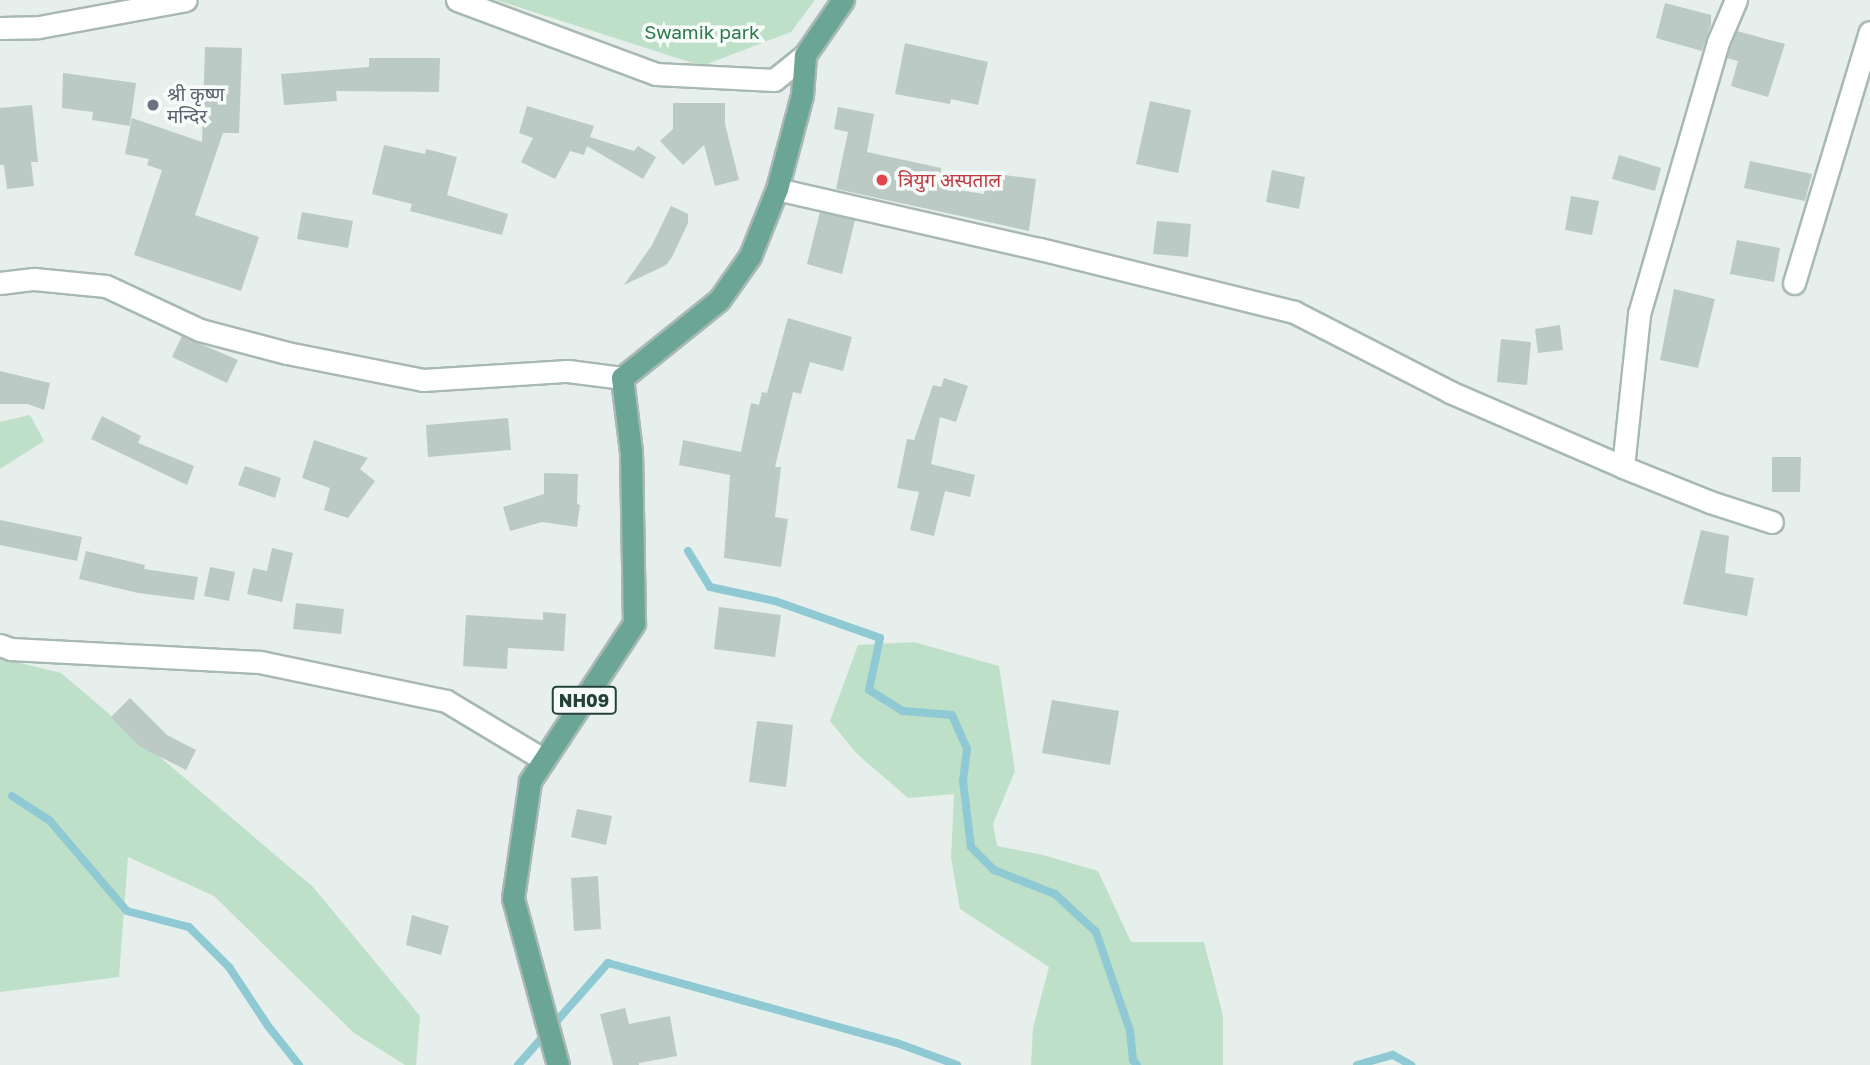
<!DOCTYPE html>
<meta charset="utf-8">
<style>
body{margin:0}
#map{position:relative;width:1870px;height:1065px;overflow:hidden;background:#e6efeb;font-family:"Golos Text","Noto Sans Devanagari",sans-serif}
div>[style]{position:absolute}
.green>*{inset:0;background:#bfe0c8}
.stream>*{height:8px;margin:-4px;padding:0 4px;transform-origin:4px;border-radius:4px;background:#8ec9d4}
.building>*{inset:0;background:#bbcac4}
.roads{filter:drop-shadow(2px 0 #a8b8b2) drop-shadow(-2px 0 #a8b8b2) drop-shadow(0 2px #a8b8b2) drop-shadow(0 -2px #a8b8b2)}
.minor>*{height:21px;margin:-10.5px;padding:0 10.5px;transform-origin:10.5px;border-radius:10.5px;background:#fff}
.tertiary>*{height:21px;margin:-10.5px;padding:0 10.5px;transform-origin:10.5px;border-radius:10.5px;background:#fff}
.secondary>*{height:21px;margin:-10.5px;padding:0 10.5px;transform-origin:10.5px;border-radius:10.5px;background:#fff}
.primary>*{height:21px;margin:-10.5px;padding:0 10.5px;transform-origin:10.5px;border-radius:10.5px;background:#6aa596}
.dots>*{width:19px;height:19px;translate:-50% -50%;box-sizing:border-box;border:4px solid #f7fbf9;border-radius:50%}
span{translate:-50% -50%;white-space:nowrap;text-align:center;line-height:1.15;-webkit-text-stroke:7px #f7fbf9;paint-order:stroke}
.shield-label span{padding:2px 5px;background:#f7fbf9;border:2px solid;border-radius:5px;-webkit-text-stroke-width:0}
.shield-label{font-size:18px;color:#24423a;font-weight:700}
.park-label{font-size:19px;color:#2d7a4b}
.worship-label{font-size:19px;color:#5b616d}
.left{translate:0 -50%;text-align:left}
.health-label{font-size:19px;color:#be3a42}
</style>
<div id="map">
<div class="green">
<div style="clip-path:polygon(496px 0,815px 0,791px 32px,702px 66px)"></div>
<div style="clip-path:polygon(30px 415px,44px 441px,0 469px,0 422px)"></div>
<div style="clip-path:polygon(914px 642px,999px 666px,1015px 771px,993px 824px,997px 846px,1043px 855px,1098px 871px,1131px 942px,1204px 942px,1223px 1016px,1223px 1065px,1031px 1065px,1033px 1028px,1049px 967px,960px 909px,951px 858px,954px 794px,908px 798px,856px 753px,830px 721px,858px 645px)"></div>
<div style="clip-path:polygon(0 658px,61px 673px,313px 887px,420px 1016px,416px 1065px,405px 1065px,354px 1033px,214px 896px,128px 857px,119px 977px,0 992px)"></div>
</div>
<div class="stream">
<div style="left:688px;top:551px;width:42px;rotate:58.6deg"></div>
<div style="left:710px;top:587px;width:66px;rotate:12.2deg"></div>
<div style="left:775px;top:601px;width:111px;rotate:19.4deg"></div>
<div style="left:880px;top:638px;width:53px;rotate:101.9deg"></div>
<div style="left:869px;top:690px;width:40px;rotate:32deg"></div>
<div style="left:903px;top:711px;width:49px;rotate:4.7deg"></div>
<div style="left:952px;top:715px;width:37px;rotate:66deg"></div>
<div style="left:967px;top:749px;width:32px;rotate:97deg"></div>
<div style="left:963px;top:781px;width:66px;rotate:83.1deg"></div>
<div style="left:971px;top:847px;width:33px;rotate:45deg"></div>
<div style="left:994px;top:870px;width:66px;rotate:21.5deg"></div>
<div style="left:1055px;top:894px;width:56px;rotate:42.8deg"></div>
<div style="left:1096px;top:932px;width:105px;rotate:71deg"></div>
<div style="left:1130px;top:1031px;width:29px;rotate:84deg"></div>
<div style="left:1133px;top:1060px;width:6px;rotate:51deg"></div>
<div style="left:12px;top:796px;width:45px;rotate:33.3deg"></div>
<div style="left:50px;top:821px;width:118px;rotate:49.5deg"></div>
<div style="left:127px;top:911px;width:64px;rotate:14.5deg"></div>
<div style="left:189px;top:927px;width:57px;rotate:45deg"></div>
<div style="left:229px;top:967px;width:71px;rotate:56.5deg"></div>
<div style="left:268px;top:1026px;width:50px;rotate:51.5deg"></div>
<div style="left:518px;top:1065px;width:136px;rotate:-48.6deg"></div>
<div style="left:608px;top:963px;width:300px;rotate:15.5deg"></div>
<div style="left:897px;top:1043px;width:64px;rotate:20.1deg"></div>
<div style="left:1357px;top:1065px;width:37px;rotate:-16deg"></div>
<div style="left:1393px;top:1055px;width:21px;rotate:29deg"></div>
</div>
<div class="building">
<div style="clip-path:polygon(1665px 3px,1711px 15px,1711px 24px,1702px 51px,1656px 38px)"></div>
<div style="clip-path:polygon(1737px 31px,1785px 44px,1768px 97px,1731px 86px,1738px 61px,1727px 58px)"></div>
<div style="clip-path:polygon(905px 43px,988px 62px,978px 105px,951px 99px,950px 104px,895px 94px)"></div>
<div style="clip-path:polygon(205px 47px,242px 48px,239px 133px,223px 133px,195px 215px,259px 237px,241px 291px,134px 255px,162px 170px,147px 165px,149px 159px,125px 154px,132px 118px,202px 142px)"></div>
<div style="clip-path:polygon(369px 58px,440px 58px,439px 92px,336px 91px,337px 101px,284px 105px,281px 74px,369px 67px)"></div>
<div style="clip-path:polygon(63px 73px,136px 83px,130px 126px,92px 120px,93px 112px,62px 108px)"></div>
<div style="clip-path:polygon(1150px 101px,1191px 110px,1178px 173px,1136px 164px)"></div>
<div style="clip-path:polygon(673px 103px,725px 103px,725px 124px,739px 180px,715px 186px,704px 145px,683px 165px,660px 141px,673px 129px)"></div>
<div style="clip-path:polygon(32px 105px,38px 162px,31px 162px,34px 186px,7px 189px,4px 165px,0 165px,0 108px)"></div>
<div style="clip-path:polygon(527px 106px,594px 126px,590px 137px,634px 151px,638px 146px,656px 157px,643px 179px,587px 146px,584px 155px,570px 151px,555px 179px,521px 162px,533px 138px,519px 133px)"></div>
<div style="clip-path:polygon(838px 107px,874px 114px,867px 152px,941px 168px,939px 187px,984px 194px,987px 173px,1036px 179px,1029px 231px,836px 189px,848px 132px,834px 129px)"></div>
<div style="clip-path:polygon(384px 145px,425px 154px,426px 149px,457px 157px,447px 195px,508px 214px,502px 235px,410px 211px,412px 204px,372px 194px)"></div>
<div style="clip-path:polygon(1619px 155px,1661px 168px,1655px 191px,1612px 179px)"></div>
<div style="clip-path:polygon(1750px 161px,1812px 174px,1805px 201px,1744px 188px)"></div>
<div style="clip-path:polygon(1272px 170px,1305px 177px,1299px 209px,1266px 202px)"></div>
<div style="clip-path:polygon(1571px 196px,1599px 201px,1592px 235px,1565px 230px)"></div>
<div style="clip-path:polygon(671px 206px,688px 214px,688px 223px,672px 257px,666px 265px,624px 285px,652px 245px)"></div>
<div style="clip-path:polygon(302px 212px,353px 221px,348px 248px,297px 239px)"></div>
<div style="clip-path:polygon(820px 212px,855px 220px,842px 274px,807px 264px)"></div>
<div style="clip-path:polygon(1157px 221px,1191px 224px,1188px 257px,1153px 254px)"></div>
<div style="clip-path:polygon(1737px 240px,1780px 248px,1774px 282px,1730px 274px)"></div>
<div style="clip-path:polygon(1674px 289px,1715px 299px,1698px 368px,1660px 360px)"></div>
<div style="clip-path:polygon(788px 318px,852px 337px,843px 371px,810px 362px,801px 394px,793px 392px,775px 467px,781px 467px,775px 517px,788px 519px,781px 567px,724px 558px,730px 475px,679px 465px,683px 440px,741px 452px,751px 403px,759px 405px,762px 392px,767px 393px)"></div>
<div style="clip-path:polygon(1560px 325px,1563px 350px,1538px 353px,1535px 329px)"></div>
<div style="clip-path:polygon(182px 336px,238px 360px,227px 383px,172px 357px)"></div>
<div style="clip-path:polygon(1501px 339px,1531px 342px,1527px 385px,1497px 382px)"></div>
<div style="clip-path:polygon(0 371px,50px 383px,44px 410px,28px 404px,0 404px)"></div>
<div style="clip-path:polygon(944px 378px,968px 386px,956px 422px,940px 417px,931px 464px,975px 475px,970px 497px,945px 491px,934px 536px,910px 530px,919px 492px,897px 488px,907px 439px,914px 440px,933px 385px,941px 387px)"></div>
<div style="clip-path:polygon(102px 416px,141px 436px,138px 443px,194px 466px,187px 485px,91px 439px)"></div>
<div style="clip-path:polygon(508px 418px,511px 450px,428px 457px,426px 425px)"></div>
<div style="clip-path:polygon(314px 440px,368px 458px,360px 469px,375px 481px,348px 518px,324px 510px,330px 488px,302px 478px)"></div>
<div style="clip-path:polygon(1772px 457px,1801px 457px,1800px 492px,1772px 492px)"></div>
<div style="clip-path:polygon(245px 466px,281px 478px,275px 498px,238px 485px)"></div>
<div style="clip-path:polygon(544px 473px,578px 474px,577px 504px,580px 505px,577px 527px,542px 522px,510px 531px,503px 507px,544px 494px)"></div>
<div style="clip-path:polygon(0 520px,82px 537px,77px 561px,0 545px)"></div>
<div style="clip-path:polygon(1701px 530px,1729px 536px,1725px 573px,1754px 578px,1747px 616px,1683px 604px)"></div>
<div style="clip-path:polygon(272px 548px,293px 553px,282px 602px,247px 594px,253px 568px,267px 571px)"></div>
<div style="clip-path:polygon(86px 551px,145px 565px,144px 569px,198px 577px,194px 600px,138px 593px,79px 579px)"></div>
<div style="clip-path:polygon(210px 567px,235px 572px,229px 601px,204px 596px)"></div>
<div style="clip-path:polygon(296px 603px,344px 609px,341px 634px,293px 629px)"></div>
<div style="clip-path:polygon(719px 607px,781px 615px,775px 657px,714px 649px)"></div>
<div style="clip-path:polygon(543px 612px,566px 614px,564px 651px,508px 648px,507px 669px,463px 666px,466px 615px,543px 620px)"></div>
<div style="clip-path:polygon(130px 698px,167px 735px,196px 750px,186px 770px,139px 746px,111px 717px)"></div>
<div style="clip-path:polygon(1052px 700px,1119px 711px,1110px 765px,1042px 753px)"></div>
<div style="clip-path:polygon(757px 721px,793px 725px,786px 787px,749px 782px)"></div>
<div style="clip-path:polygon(577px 809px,612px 816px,606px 845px,571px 837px)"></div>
<div style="clip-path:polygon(598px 876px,601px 929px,574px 931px,571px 878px)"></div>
<div style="clip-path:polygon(412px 915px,449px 926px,441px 955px,406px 945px)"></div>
<div style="clip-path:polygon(625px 1008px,629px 1024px,670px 1016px,677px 1056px,639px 1063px,639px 1065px,613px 1065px,600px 1014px)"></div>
</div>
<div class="roads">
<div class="minor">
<div style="left:0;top:28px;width:39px;rotate:-1deg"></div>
<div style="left:39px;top:27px;width:149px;rotate:-10.4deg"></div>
<div style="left:777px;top:189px;width:270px;rotate:12.9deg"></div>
<div style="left:1040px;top:249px;width:262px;rotate:13.9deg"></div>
<div style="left:1294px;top:312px;width:175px;rotate:27.1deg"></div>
<div style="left:1450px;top:392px;width:189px;rotate:23.4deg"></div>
<div style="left:1623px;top:467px;width:154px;rotate:-84deg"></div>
<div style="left:1639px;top:314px;width:283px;rotate:-73.8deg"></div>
<div style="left:1718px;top:42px;width:46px;rotate:-66.8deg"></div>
<div style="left:1794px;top:283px;width:262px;rotate:-73.2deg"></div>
<div style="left:1623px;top:467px;width:94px;rotate:21.9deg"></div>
<div style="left:1710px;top:502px;width:65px;rotate:17.9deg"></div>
<div style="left:0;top:645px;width:12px;rotate:20deg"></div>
<div style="left:11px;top:649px;width:249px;rotate:3deg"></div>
<div style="left:260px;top:662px;width:190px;rotate:11.8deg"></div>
<div style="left:446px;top:701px;width:114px;rotate:31deg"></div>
</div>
<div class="tertiary">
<div style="left:457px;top:0;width:212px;rotate:20.4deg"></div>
<div style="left:656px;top:74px;width:118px;rotate:2.9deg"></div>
<div style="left:774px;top:80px;width:40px;rotate:-39deg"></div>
</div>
<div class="secondary">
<div style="left:0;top:283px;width:34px;rotate:-7deg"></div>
<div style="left:34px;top:279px;width:72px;rotate:5.6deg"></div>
<div style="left:106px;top:286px;width:104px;rotate:25.1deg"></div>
<div style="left:200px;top:330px;width:90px;rotate:14.8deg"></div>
<div style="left:287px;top:353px;width:139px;rotate:11.2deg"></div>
<div style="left:423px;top:380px;width:145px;rotate:-3.6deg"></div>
<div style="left:568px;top:371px;width:54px;rotate:7.4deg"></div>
</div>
<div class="primary">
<div style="left:558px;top:1065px;width:173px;rotate:-105.1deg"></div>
<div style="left:513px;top:898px;width:118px;rotate:-81.7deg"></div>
<div style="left:530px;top:781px;width:189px;rotate:-56.6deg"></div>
<div style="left:634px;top:623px;width:171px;rotate:-91deg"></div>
<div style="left:631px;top:452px;width:75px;rotate:-96.9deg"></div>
<div style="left:622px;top:378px;width:124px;rotate:-38.8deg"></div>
<div style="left:719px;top:300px;width:54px;rotate:-54.8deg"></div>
<div style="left:750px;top:256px;width:72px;rotate:-68.1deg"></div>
<div style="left:777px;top:189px;width:97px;rotate:-75.1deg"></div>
<div style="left:802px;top:95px;width:40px;rotate:-85.7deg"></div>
<div style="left:805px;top:55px;width:67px;rotate:-55.4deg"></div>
</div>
</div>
<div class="dots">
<div style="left:153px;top:105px;background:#6b7280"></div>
<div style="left:882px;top:180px;background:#e0444e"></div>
</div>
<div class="shield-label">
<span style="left:584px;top:700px">NH09</span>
</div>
<div class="park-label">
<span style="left:702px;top:32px">Swamik park</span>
</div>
<div class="worship-label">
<span class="left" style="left:167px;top:105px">श्री कृष्ण<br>मन्दिर</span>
</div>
<div class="health-label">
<span class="left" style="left:898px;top:180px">त्रियुग अस्पताल</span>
</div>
</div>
